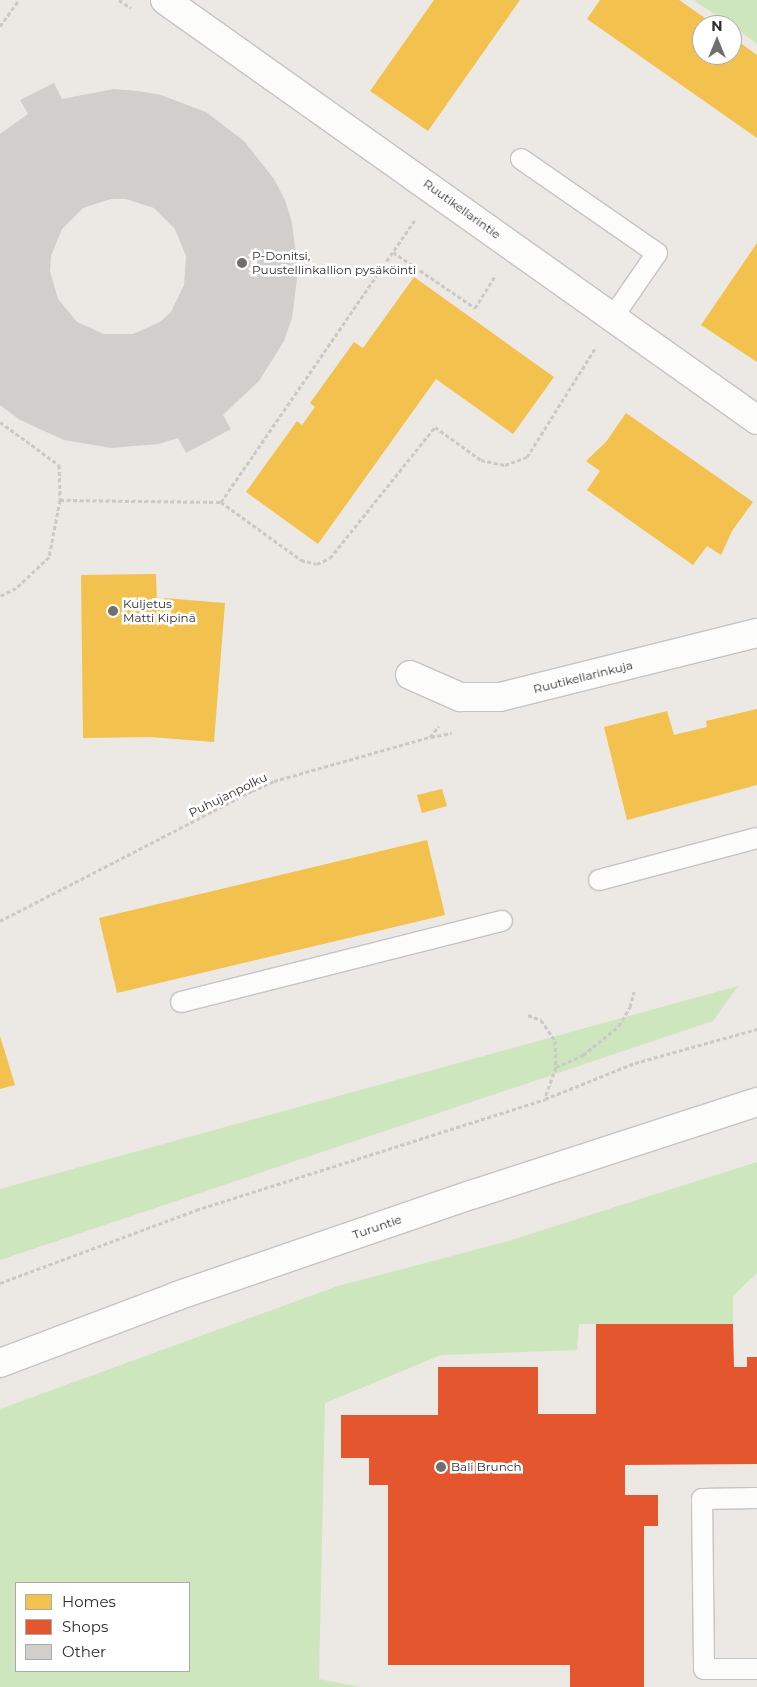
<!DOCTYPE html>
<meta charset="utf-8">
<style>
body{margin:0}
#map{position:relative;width:757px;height:1687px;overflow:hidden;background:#ece8e4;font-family:Montserrat,sans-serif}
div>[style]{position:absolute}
.green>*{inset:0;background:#cee6be}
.homes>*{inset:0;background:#f2c14e}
.shops>*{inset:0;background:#e4572e}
.building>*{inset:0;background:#d1cecb}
.path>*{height:3px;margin-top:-1.5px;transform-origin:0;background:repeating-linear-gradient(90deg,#c9c9c8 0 4px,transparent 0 6.5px)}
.roads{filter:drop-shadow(1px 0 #c5c4c5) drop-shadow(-1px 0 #c5c4c5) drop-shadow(0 1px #c5c4c5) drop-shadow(0 -1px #c5c4c5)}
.service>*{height:20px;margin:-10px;padding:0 10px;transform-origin:10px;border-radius:10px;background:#fcfcfb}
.minor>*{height:28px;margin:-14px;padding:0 14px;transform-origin:14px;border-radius:14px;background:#fcfcfb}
.secondary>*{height:28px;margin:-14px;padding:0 14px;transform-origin:14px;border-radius:14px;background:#fcfcfb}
.dots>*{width:14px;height:14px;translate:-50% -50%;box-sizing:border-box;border:2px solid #fff;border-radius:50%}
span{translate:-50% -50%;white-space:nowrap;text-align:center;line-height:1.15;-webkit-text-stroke:5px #fff;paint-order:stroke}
.street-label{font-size:12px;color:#2e2e2e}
.poi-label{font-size:12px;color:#2e2e2e}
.left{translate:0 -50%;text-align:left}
.legend{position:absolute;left:15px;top:1582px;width:175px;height:90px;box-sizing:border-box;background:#fff;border:1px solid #ababab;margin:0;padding:6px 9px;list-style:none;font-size:15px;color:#2e2e2e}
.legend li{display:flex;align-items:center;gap:10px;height:25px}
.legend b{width:25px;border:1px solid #ababab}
.north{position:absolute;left:692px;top:15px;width:50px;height:50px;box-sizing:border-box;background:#fff;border:1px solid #ababab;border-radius:50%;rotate:0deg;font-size:14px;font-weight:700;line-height:20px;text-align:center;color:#2e2e2e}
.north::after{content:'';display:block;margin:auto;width:18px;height:22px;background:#706f6e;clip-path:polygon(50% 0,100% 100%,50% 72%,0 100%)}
</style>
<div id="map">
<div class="green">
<div style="clip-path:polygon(693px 0,757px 0,757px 44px,732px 25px)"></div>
<div style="clip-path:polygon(738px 986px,713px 1021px,0 1260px,0 1189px)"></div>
<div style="clip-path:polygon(evenodd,757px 1162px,757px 1273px,733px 1296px,733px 1324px,579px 1324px,577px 1350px,441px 1355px,325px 1403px,319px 1679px,360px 1687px,0 1687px,0 1409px,338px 1286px,505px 1242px,757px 1162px,16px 1583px,189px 1583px,189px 1671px,16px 1671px,16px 1583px)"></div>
</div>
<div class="homes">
<div style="clip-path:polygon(434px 0,520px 0,428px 131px,370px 91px)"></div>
<div style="clip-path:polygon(600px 0,679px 0,715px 25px,702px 25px,702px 55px,732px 55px,732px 37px,757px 55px,757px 138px,587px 19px)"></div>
<div style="clip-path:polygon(757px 243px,757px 362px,701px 325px)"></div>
<div style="clip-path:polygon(414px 277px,554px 377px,513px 434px,436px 379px,318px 544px,246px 492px,297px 421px,302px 425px,315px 407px,310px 403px,354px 342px,363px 348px)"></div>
<div style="clip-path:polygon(626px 413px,753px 502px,732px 531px,721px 555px,707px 546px,693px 565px,587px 490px,600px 471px,586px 461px,606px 442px)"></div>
<div style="clip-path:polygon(156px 574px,157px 605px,164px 605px,164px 598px,225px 603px,214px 742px,150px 737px,83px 738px,81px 575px)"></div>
<div style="clip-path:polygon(757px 709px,757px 785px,627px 820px,604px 727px,667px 711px,674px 735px,707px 727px,706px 721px)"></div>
<div style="clip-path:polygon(442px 789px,447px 806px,422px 813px,417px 795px)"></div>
<div style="clip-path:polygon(427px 840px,445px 915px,117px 993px,99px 918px)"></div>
<div style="clip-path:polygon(0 1036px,15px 1085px,0 1089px)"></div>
</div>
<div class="shops">
<div style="clip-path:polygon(596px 1324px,733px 1324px,734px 1367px,747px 1367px,747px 1357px,757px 1357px,757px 1464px,625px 1465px,625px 1495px,658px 1495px,658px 1526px,644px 1526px,644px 1687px,570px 1687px,570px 1665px,388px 1665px,388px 1485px,369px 1485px,369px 1458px,341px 1458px,341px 1415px,438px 1415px,438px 1367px,538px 1367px,538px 1414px,596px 1414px)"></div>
</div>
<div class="building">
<div style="clip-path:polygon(evenodd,54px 83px,62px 99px,114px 89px,138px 91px,161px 95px,206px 112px,244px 141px,274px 179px,285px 200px,292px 223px,298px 271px,292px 318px,284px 341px,259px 381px,223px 415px,231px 429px,186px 453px,178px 438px,159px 444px,111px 448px,64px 440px,20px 420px,0 405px,0 134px,28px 114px,20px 100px,54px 83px,111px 199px,126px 199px,154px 208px,175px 229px,186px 256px,184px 285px,171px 312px,160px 322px,133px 334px,104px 334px,77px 322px,58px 299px,50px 271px,51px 256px,62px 229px,83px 208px,111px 199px)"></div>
</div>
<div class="path">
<div style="left:119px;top:0;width:14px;rotate:34deg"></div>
<div style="left:0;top:26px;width:32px;rotate:-54deg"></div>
<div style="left:393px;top:252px;width:99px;rotate:34.3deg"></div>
<div style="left:475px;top:308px;width:38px;rotate:-58deg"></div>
<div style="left:0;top:422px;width:73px;rotate:36.1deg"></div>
<div style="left:59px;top:465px;width:35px;rotate:88deg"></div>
<div style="left:60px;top:500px;width:58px;rotate:100.9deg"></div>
<div style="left:49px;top:557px;width:45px;rotate:136.8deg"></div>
<div style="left:16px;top:588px;width:18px;rotate:153deg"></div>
<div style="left:60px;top:500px;width:161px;rotate:0.7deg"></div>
<div style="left:221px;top:502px;width:99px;rotate:35.9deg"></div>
<div style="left:301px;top:560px;width:16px;rotate:14deg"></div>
<div style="left:317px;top:564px;width:14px;rotate:-25deg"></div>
<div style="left:330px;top:558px;width:168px;rotate:-51.3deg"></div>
<div style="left:435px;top:427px;width:57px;rotate:35.7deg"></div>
<div style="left:481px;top:460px;width:25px;rotate:12deg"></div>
<div style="left:505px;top:465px;width:23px;rotate:-20deg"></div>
<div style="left:527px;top:457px;width:130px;rotate:-57.9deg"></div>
<div style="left:221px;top:502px;width:342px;rotate:-55.5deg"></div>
<div style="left:431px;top:737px;width:21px;rotate:-11deg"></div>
<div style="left:0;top:921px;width:284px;rotate:-27.3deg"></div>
<div style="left:252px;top:791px;width:24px;rotate:-24deg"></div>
<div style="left:274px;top:781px;width:162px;rotate:-15.8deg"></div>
<div style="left:430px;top:737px;width:14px;rotate:-51deg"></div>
<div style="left:528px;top:1015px;width:14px;rotate:21deg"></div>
<div style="left:541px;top:1020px;width:25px;rotate:56deg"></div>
<div style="left:555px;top:1041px;width:26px;rotate:88deg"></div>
<div style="left:556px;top:1067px;width:33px;rotate:110deg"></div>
<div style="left:556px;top:1067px;width:30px;rotate:-24deg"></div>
<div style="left:583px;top:1055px;width:46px;rotate:-38.9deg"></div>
<div style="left:619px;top:1026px;width:22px;rotate:-60deg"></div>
<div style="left:630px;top:1007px;width:16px;rotate:-75deg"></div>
<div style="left:0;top:1283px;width:209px;rotate:-20.4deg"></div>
<div style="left:196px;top:1210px;width:366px;rotate:-17.6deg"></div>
<div style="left:545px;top:1099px;width:97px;rotate:-21.8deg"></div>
<div style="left:635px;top:1063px;width:127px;rotate:-15.6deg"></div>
</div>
<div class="roads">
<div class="service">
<div style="left:521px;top:159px;width:165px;rotate:34.7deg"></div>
<div style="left:657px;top:253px;width:78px;rotate:124.5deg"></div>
<div style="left:599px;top:880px;width:163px;rotate:-14.9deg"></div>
<div style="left:181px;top:1002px;width:331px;rotate:-14.2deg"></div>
<div style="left:757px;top:1498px;width:55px;rotate:179deg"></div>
<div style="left:702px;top:1499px;width:170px;rotate:89.3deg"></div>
<div style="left:704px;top:1669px;width:53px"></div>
</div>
<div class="minor">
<div style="left:165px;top:0;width:726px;rotate:35.35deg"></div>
<div style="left:410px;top:675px;width:55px;rotate:23.7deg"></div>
<div style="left:460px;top:697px;width:40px"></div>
<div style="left:500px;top:697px;width:265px;rotate:-14deg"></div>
</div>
<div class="secondary">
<div style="left:0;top:1363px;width:189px;rotate:-20.7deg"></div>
<div style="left:177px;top:1296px;width:314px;rotate:-19deg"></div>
<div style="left:474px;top:1194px;width:298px;rotate:-18deg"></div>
</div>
</div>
<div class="dots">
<div style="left:242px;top:263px;background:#706f6e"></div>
<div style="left:113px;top:611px;background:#706f6e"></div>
<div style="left:441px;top:1467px;background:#706f6e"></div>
</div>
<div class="street-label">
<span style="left:462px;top:209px;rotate:36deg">Ruutikellarintie</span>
<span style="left:583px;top:677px;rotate:-14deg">Ruutikellarinkuja</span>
<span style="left:228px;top:795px;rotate:-26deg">Puhujanpolku</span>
<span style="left:377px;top:1227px;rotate:-19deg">Turuntie</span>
</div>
<div class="poi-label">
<span class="left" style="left:252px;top:263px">P-Donitsi,<br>Puustellinkallion pysäköinti</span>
<span class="left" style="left:123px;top:611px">Kuljetus<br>Matti Kipinä</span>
<span class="left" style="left:451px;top:1467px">Bali Brunch</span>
</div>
<ul class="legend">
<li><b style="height:14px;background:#f2c14e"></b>Homes</li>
<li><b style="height:14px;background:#e4572e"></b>Shops</li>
<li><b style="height:14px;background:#d1cecb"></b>Other</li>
</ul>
<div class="north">N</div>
</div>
